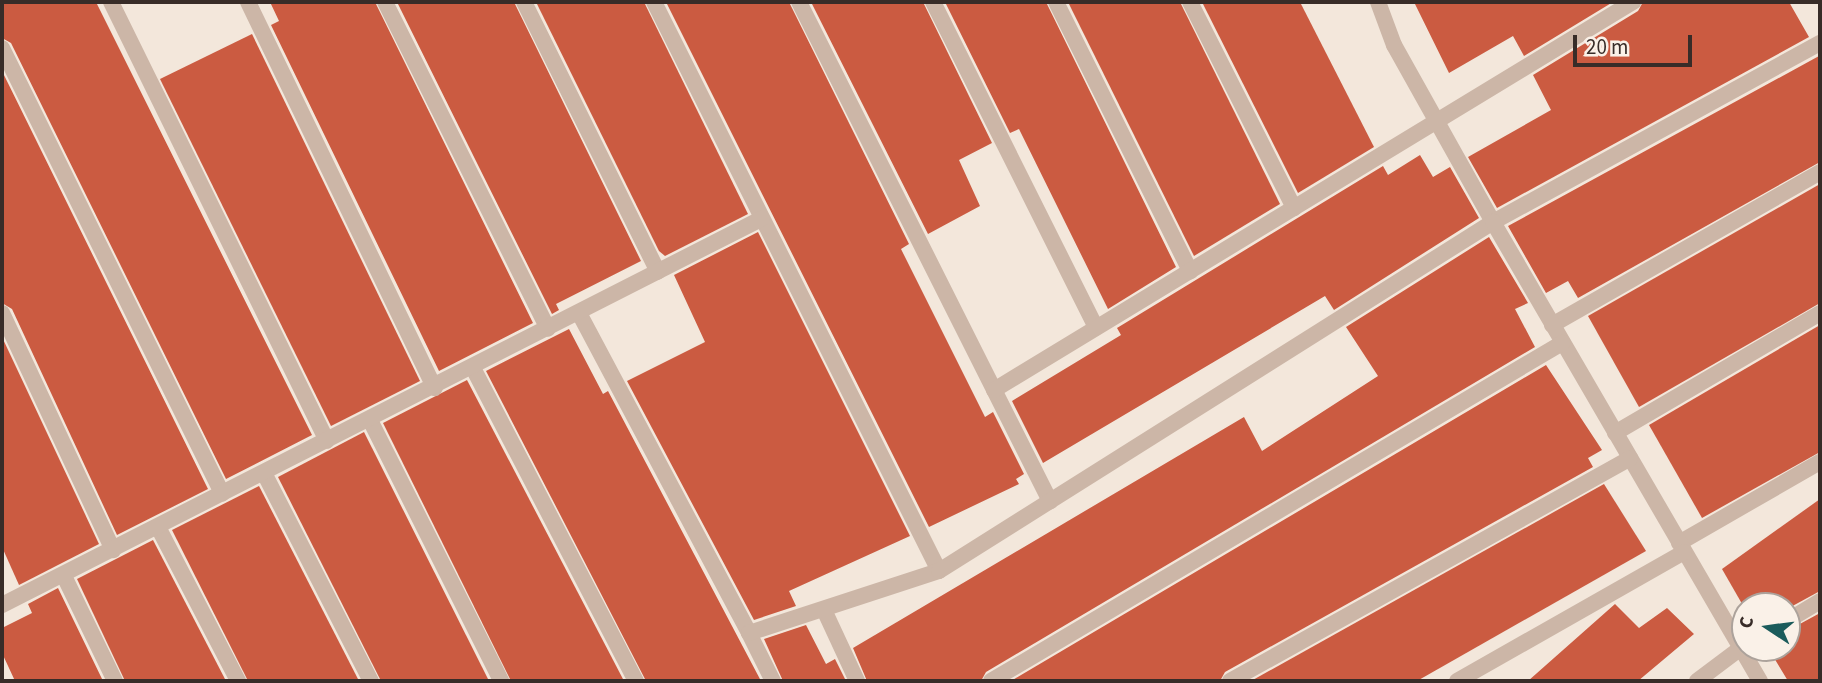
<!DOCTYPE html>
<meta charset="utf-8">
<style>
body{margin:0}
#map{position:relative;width:1822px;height:683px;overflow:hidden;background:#f3e7db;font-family:"Source Sans 3",sans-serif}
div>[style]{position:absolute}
.building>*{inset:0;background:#cb5b41}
.service>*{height:16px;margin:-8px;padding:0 8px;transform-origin:8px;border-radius:8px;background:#ccb6a7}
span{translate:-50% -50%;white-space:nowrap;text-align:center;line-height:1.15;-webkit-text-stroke:6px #faf1e8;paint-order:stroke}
.frame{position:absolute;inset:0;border:4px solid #382c28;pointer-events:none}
.north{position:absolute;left:1731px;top:592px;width:70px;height:70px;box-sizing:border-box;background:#faf1e8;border:2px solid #aca29b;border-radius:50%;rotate:283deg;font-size:19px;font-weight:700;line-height:28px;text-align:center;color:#382c28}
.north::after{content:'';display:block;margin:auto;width:24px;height:32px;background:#1b5b5b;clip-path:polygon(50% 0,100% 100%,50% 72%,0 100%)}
.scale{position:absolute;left:1573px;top:35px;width:119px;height:32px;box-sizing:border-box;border:4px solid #382c28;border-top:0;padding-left:9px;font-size:21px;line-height:24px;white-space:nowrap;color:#382c28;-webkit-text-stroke:5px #faf1e8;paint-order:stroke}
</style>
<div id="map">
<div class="building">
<div style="clip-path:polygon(2px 2px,96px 2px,312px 435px,226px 479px,11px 43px,2px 38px)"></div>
<div style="clip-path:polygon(270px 2px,375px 2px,533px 323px,439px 371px,271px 25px,279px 21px)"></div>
<div style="clip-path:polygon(397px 2px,514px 2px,641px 261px,556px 304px,559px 310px,552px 314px)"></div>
<div style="clip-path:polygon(536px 2px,644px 2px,748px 214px,665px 256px,659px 251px)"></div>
<div style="clip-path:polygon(666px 2px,789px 2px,909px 244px,901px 249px,985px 417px,993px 412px,1024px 474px,1016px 479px,1019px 484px,929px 527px)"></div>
<div style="clip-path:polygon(811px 2px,923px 2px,992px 143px,959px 160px,980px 206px,928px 234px)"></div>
<div style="clip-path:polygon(945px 2px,1046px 2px,1176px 267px,1108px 309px,1019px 129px,1010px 133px)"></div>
<div style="clip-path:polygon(1068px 2px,1180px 2px,1280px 204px,1194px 256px)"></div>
<div style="clip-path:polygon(1202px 2px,1300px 2px,1374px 147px,1298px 193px)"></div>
<div style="clip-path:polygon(1414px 2px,1613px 2px,1524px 56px,1513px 36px,1449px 73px)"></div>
<div style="clip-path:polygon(1643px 2px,1789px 2px,1809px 37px,1497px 208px,1468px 157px,1551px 110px,1533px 75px,1638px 11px)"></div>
<div style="clip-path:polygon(252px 34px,420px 381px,331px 426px,160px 79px)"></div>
<div style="clip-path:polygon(1819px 56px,1820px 162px,1578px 298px,1568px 281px,1546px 293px,1508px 226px)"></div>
<div style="clip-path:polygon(2px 71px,208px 489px,117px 535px,12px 309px,2px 303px)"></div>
<div style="clip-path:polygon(1420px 155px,1433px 177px,1450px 167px,1479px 218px,1334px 310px,1325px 296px,1043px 463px,1012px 401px,1121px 335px,1117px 328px,1383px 166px,1388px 175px)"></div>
<div style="clip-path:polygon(1820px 184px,1820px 303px,1639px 407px,1588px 316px)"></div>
<div style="clip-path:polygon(758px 232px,910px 536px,789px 591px,796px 606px,754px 620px,627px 381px,705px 342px,674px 275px)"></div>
<div style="clip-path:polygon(1489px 237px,1528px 303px,1515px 309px,1535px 347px,986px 672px,981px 681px,867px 681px,853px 648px,1244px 417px,1262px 451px,1378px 376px,1346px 327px)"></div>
<div style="clip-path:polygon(1820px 325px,1820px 452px,1702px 518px,1649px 425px)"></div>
<div style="clip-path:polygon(569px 329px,603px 394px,608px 391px,761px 681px,646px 681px,486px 371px)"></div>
<div style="clip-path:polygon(2px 337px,99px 544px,19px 585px,2px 547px)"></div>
<div style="clip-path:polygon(1546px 365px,1602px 450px,1588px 458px,1593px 467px,1225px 672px,1220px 681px,1011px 681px)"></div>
<div style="clip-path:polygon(467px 380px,624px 681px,511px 681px,383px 423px)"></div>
<div style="clip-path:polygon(364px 432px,489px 681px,381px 681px,278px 477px)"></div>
<div style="clip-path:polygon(1604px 484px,1646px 551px,1417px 681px,1251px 681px)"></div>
<div style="clip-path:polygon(259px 486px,359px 681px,248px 681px,172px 530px)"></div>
<div style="clip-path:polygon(1820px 499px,1820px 591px,1787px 609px,1745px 609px,1722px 569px)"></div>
<div style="clip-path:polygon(153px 540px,226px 681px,125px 681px,77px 579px)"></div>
<div style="clip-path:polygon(58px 588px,103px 681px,15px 681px,2px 653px,2px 628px,32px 613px,28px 604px)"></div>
<div style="clip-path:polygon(1615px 604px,1639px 628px,1667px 608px,1694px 634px,1638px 681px,1528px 681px)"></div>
<div style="clip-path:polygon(1820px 613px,1820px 681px,1788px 681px,1768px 648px,1787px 648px,1787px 631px)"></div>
<div style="clip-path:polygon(806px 625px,826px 664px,835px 659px,846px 681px,783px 681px,764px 639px)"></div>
</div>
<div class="service">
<div style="left:111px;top:2px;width:489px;rotate:63.8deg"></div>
<div style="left:248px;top:2px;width:429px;rotate:64.2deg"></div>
<div style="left:385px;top:2px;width:365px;rotate:63.5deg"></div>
<div style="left:524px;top:2px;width:301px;rotate:63.6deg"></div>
<div style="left:654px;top:2px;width:636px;rotate:63.39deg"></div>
<div style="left:799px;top:2px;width:559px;rotate:63.3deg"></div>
<div style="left:933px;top:2px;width:364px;rotate:63.4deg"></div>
<div style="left:1056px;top:2px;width:301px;rotate:63.5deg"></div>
<div style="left:1190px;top:2px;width:231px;rotate:63.2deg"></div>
<div style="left:1378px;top:2px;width:46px;rotate:69.6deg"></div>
<div style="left:1394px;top:45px;width:203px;rotate:60.8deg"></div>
<div style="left:1493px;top:222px;width:373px;rotate:-28.7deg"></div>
<div style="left:2px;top:48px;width:497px;rotate:63.7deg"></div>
<div style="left:2px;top:313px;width:262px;rotate:64.9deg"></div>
<div style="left:579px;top:313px;width:362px;rotate:62deg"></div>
<div style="left:1552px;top:325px;width:309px;rotate:-29.7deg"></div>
<div style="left:473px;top:368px;width:353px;rotate:62.5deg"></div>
<div style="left:994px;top:390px;width:748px;rotate:-31.27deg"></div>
<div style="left:370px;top:420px;width:292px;rotate:63.3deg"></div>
<div style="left:1615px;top:433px;width:238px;rotate:-30.3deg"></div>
<div style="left:264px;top:473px;width:234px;rotate:62.8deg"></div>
<div style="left:158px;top:527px;width:174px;rotate:62.5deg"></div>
<div style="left:1679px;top:543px;width:163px;rotate:-29.9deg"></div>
<div style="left:64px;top:576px;width:117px;rotate:64.1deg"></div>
<div style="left:2px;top:605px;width:852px;rotate:-26.96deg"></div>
<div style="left:825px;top:612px;width:76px;rotate:65.1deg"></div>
<div style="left:1787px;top:621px;width:39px;rotate:-31deg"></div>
<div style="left:773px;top:681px;width:54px;rotate:-116.6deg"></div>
<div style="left:749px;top:633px;width:200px;rotate:-18.1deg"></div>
<div style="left:939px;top:571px;width:655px;rotate:-32.21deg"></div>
<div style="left:1493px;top:222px;width:531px;rotate:59.81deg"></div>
<div style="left:991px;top:681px;width:664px;rotate:-30.62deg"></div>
<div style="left:1230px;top:681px;width:458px;rotate:-29.1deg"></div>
<div style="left:1457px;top:681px;width:261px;rotate:-29.6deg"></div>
<div style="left:1697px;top:681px;width:60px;rotate:-36.9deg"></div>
</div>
<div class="frame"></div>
<div class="north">С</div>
<div class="scale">20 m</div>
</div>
